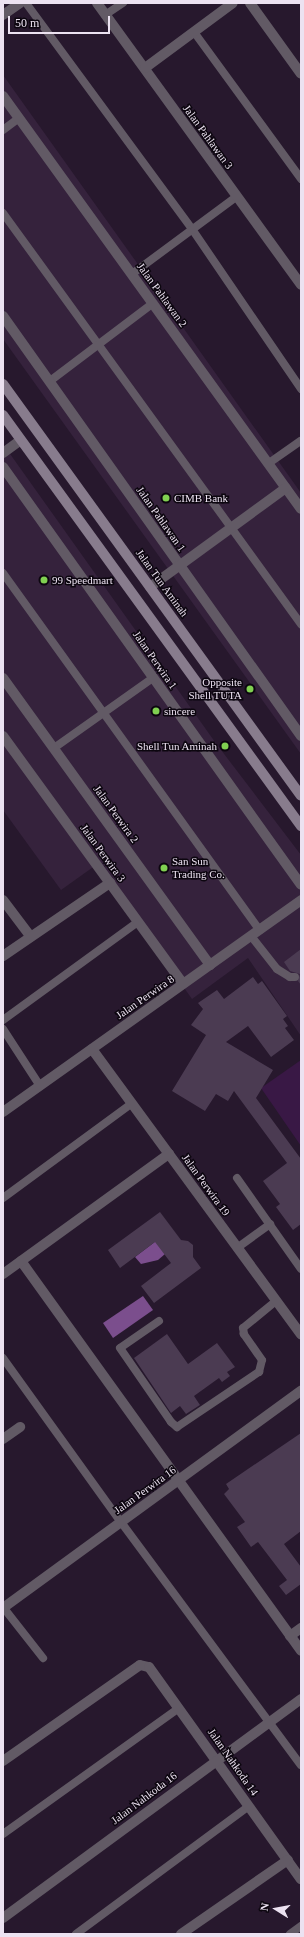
<!DOCTYPE html>
<style>
body{margin:0}
#map{position:relative;width:304px;height:1937px;overflow:hidden;background:#27182d;font-family:"Times New Roman",serif}
div>[style]{position:absolute}
.built>*{inset:0;background:#35223c}
.green>*{inset:0;background:#391845}
.water>*{inset:0;background:#7b4e8d}
.building>*{inset:0;background:#4b3b52}
.service>*{height:8px;margin:-4px;padding:0 4px;transform-origin:4px;border-radius:4px;background:#625a65}
.minor>*{height:10px;margin:-5px;padding:0 5px;transform-origin:5px;border-radius:5px;background:#625a65}
.tertiary>*{height:10px;margin:-5px;padding:0 5px;transform-origin:5px;border-radius:5px;background:#625a65}
.secondary>*{height:10px;margin:-5px;padding:0 5px;transform-origin:5px;border-radius:5px;background:#887c8d}
.dots>*{width:11px;height:11px;translate:-50% -50%;box-sizing:border-box;border:2px solid #0c060f;border-radius:50%}
span{translate:-50% -50%;white-space:nowrap;text-align:center;line-height:1.15;-webkit-text-stroke:3px #0c060f;paint-order:stroke}
.street-label{font-size:11px;color:#ece2f1}
.poi-label{font-size:11px;color:#ece2f1}
.left{translate:0 -50%;text-align:left}
.right{translate:-100% -50%;text-align:right}
.frame{position:absolute;inset:0;border:4px solid #ece2f1;pointer-events:none}
.north{position:absolute;left:256px;top:1889px;width:40px;height:40px;-webkit-text-stroke:3px #0c060f;paint-order:stroke;rotate:281deg;font-size:11px;font-weight:700;line-height:16px;text-align:center;color:#ece2f1}
.north::after{content:'';display:block;margin:auto;width:14px;height:18px;background:#ece2f1;clip-path:polygon(50% 0,100% 100%,50% 72%,0 100%)}
.scale{position:absolute;left:8px;top:16px;width:102px;height:18px;box-sizing:border-box;border:2px solid #ece2f1;border-top:0;padding-left:5px;font-size:12px;line-height:14px;white-space:nowrap;color:#ece2f1;-webkit-text-stroke:3px #0c060f;paint-order:stroke}
</style>
<div id="map">
<div class="built">
<div style="clip-path:polygon(3px 75px,301px 493px,301px 754px,3px 339px)"></div>
<div style="clip-path:polygon(3px 444px,215px 742px,301px 855px,301px 1036px,248px 958px,192px 999px,96px 865px,61px 890px,3px 810px)"></div>
</div>
<div class="green">
<div style="clip-path:polygon(301px 1060px,301px 1146px,261px 1088px)"></div>
</div>
<div class="water">
<div style="clip-path:polygon(156px 1241px,165px 1254px,158px 1260px,141px 1264px,135px 1257px)"></div>
<div style="clip-path:polygon(143px 1296px,153px 1310px,113px 1338px,103px 1323px)"></div>
</div>
<div class="building">
<div style="clip-path:polygon(301px 949px,301px 985px,298px 981px,300px 974px,290px 971px,284px 962px)"></div>
<div style="clip-path:polygon(253px 977px,258px 984px,262px 981px,287px 1016px,283px 1019px,288px 1026px,285px 1028px,294px 1040px,271px 1057px,248px 1026px,226px 1042px,273px 1070px,256px 1098px,301px 1159px,301px 1224px,293px 1230px,276px 1207px,280px 1204px,263px 1181px,287px 1163px,234px 1091px,228px 1101px,216px 1094px,205px 1111px,172px 1091px,206px 1035px,191px 1025px,203px 1009px,198px 1003px,217px 990px,224px 999px)"></div>
<div style="clip-path:polygon(160px 1212px,181px 1240px,188px 1241px,193px 1245px,193px 1257px,201px 1268px,154px 1303px,141px 1286px,171px 1263px,155px 1242px,120px 1268px,108px 1250px)"></div>
<div style="clip-path:polygon(167px 1334px,188px 1364px,217px 1343px,235px 1367px,227px 1372px,230px 1376px,222px 1382px,219px 1378px,194px 1396px,200px 1405px,186px 1414px,180px 1406px,171px 1413px,134px 1358px)"></div>
<div style="clip-path:polygon(301px 1433px,301px 1531px,284px 1544px,301px 1567px,301px 1584px,286px 1595px,279px 1586px,287px 1580px,258px 1542px,251px 1547px,237px 1527px,245px 1522px,224px 1494px,229px 1489px,226px 1484px)"></div>
</div>
<div class="service">
<div style="left:26px;top:3px;width:280px;rotate:53.7deg"></div>
<div style="left:192px;top:229px;width:194px;rotate:55.7deg"></div>
<div style="left:105px;top:15px;width:22px;rotate:-34deg"></div>
<div style="left:194px;top:32px;width:182px;rotate:53.9deg"></div>
<div style="left:3px;top:130px;width:20px;rotate:-37deg"></div>
<div style="left:3px;top:213px;width:508px;rotate:54.06deg"></div>
<div style="left:132px;top:274px;width:129px;rotate:-36.5deg"></div>
<div style="left:50px;top:381px;width:129px;rotate:-37.1deg"></div>
<div style="left:269px;top:463px;width:39px;rotate:-35deg"></div>
<div style="left:3px;top:573px;width:440px;rotate:54.3deg"></div>
<div style="left:54px;top:748px;width:121px;rotate:-35.3deg"></div>
<div style="left:251px;top:936px;width:42px;rotate:51.8deg"></div>
<div style="left:277px;top:969px;width:15px;rotate:32deg"></div>
<div style="left:290px;top:977px;width:5px"></div>
<div style="left:3px;top:1020px;width:167px;rotate:-36deg"></div>
<div style="left:3px;top:1029px;width:68px;rotate:57deg"></div>
<div style="left:237px;top:1178px;width:111px;rotate:54.9deg"></div>
<div style="left:3px;top:1198px;width:159px;rotate:-36.3deg"></div>
<div style="left:237px;top:1248px;width:41px;rotate:-36deg"></div>
<div style="left:159px;top:1321px;width:47px;rotate:145.3deg"></div>
<div style="left:120px;top:1348px;width:90px;rotate:55.4deg"></div>
<div style="left:171px;top:1422px;width:8px;rotate:40deg"></div>
<div style="left:177px;top:1427px;width:99px;rotate:-33.9deg"></div>
<div style="left:259px;top:1372px;width:12px;rotate:-76deg"></div>
<div style="left:262px;top:1360px;width:32px;rotate:-125deg"></div>
<div style="left:244px;top:1334px;width:6px;rotate:-99deg"></div>
<div style="left:243px;top:1328px;width:43px;rotate:-39.3deg"></div>
<div style="left:3px;top:1358px;width:202px;rotate:54.3deg"></div>
<div style="left:121px;top:1522px;width:302px;rotate:53.5deg"></div>
<div style="left:3px;top:1607px;width:65px;rotate:51.9deg"></div>
<div style="left:3px;top:1834px;width:216px;rotate:-35.6deg"></div>
<div style="left:76px;top:1934px;width:215px;rotate:-36.5deg"></div>
<div style="left:290px;top:1934px;width:14px;rotate:-36deg"></div>
</div>
<div class="minor">
<div style="left:97px;top:3px;width:348px;rotate:54.1deg"></div>
<div style="left:250px;top:3px;width:87px;rotate:54.3deg"></div>
<div style="left:3px;top:15px;width:21px;rotate:-35deg"></div>
<div style="left:145px;top:68px;width:109px;rotate:-36.5deg"></div>
<div style="left:3px;top:96px;width:509px;rotate:54.19deg"></div>
<div style="left:3px;top:316px;width:515px;rotate:54.64deg"></div>
<div style="left:3px;top:453px;width:22px;rotate:-36deg"></div>
<div style="left:3px;top:467px;width:513px;rotate:54.51deg"></div>
<div style="left:150px;top:587px;width:168px;rotate:-36.1deg"></div>
<div style="left:3px;top:678px;width:354px;rotate:54.2deg"></div>
<div style="left:3px;top:736px;width:306px;rotate:54deg"></div>
<div style="left:3px;top:900px;width:46px;rotate:52.9deg"></div>
<div style="left:3px;top:956px;width:130px;rotate:-34.3deg"></div>
<div style="left:92px;top:1049px;width:354px;rotate:53.8deg"></div>
<div style="left:3px;top:1112px;width:366px;rotate:-35.4deg"></div>
<div style="left:21px;top:1261px;width:480px;rotate:54.3deg"></div>
<div style="left:3px;top:1274px;width:205px;rotate:-35.9deg"></div>
<div style="left:3px;top:1439px;width:21px;rotate:-35deg"></div>
<div style="left:290px;top:1636px;width:14px;rotate:-36deg"></div>
<div style="left:3px;top:1761px;width:167px;rotate:-35deg"></div>
<div style="left:140px;top:1665px;width:9px;rotate:13deg"></div>
<div style="left:149px;top:1667px;width:261px;rotate:54.4deg"></div>
<div style="left:3px;top:1918px;width:370px;rotate:-36.3deg"></div>
<div style="left:181px;top:1934px;width:130px;rotate:-34.7deg"></div>
</div>
<div class="tertiary">
<div style="left:3px;top:1608px;width:369px;rotate:-36.1deg"></div>
</div>
<div class="secondary">
<div style="left:3px;top:384px;width:508px;rotate:54.12deg"></div>
<div style="left:3px;top:415px;width:508px;rotate:54.06deg"></div>
</div>
<div class="dots">
<div style="left:166px;top:498px;background:#80d051"></div>
<div style="left:44px;top:580px;background:#80d051"></div>
<div style="left:250px;top:689px;background:#80d051"></div>
<div style="left:156px;top:711px;background:#80d051"></div>
<div style="left:225px;top:746px;background:#80d051"></div>
<div style="left:164px;top:868px;background:#80d051"></div>
</div>
<div class="street-label">
<span style="left:208px;top:137px;rotate:54deg">Jalan Pahlawan 3</span>
<span style="left:162px;top:295px;rotate:54deg">Jalan Pahlawan 2</span>
<span style="left:161px;top:519px;rotate:55deg">Jalan Pahlawan 1</span>
<span style="left:162px;top:583px;rotate:54deg">Jalan Tun Aminah</span>
<span style="left:155px;top:660px;rotate:55deg">Jalan Perwira 1</span>
<span style="left:116px;top:814px;rotate:54deg">Jalan Perwira 2</span>
<span style="left:103px;top:853px;rotate:54deg">Jalan Perwira 3</span>
<span style="left:145px;top:997px;rotate:-35deg">Jalan Perwira 8</span>
<span style="left:206px;top:1185px;rotate:54deg">Jalan Perwira 19</span>
<span style="left:145px;top:1490px;rotate:-36deg">Jalan Perwira 16</span>
<span style="left:233px;top:1762px;rotate:55deg">Jalan Nahkoda 14</span>
<span style="left:144px;top:1798px;rotate:-37deg">Jalan Nahkoda 16</span>
</div>
<div class="poi-label">
<span class="left" style="left:174px;top:498px">CIMB Bank</span>
<span class="left" style="left:52px;top:580px">99 Speedmart</span>
<span class="right" style="left:242px;top:689px">Opposite<br>Shell TUTA</span>
<span class="left" style="left:164px;top:711px">sincere</span>
<span class="right" style="left:217px;top:746px">Shell Tun Aminah</span>
<span class="left" style="left:172px;top:868px">San Sun<br>Trading Co.</span>
</div>
<div class="frame"></div>
<div class="north">N</div>
<div class="scale">50 m</div>
</div>
